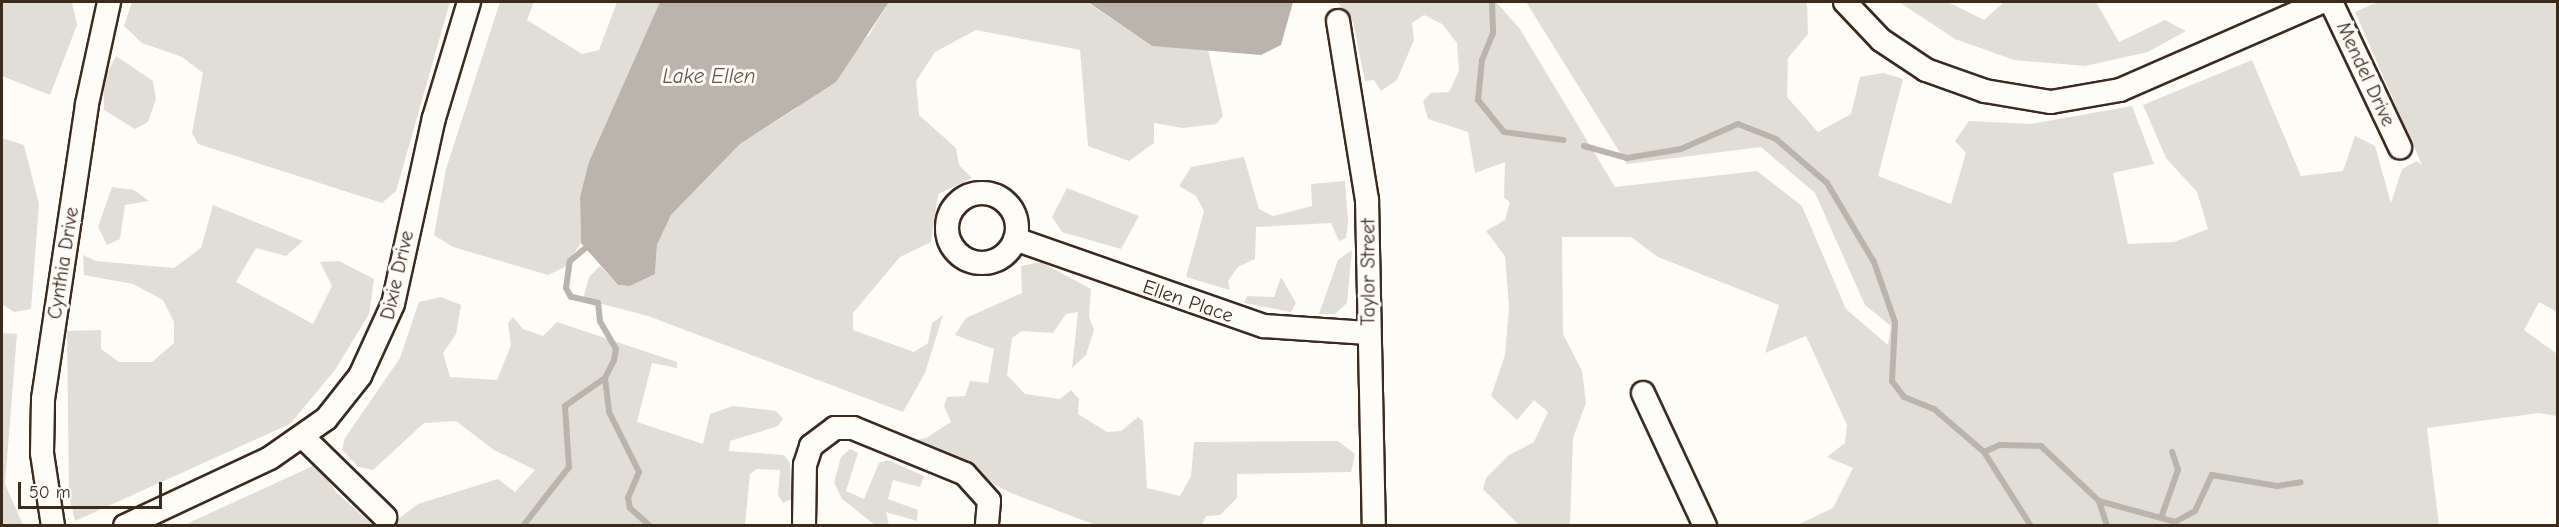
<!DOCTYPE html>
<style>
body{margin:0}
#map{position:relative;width:2559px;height:527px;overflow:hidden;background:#fdfcf7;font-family:"Comic Neue",sans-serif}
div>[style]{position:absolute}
.green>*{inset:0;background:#e1ded7}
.water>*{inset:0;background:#bbb4ad}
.stream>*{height:6px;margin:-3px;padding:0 3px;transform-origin:3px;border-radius:3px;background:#bbb4ad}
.roads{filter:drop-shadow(2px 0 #3b2a1e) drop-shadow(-2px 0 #3b2a1e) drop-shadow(0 2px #3b2a1e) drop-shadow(0 -2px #3b2a1e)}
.minor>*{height:22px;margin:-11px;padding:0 11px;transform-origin:11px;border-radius:11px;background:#fdfcf7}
.minor>.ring{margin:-11px;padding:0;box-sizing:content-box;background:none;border:22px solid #fdfcf7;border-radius:50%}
span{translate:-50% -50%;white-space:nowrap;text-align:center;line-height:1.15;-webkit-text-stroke:6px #fdfcf7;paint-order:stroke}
.street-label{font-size:20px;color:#3b2a1e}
.water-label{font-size:21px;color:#615349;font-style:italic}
.frame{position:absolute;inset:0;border:3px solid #3b2a1e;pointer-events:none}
.scale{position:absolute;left:18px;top:482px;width:144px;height:27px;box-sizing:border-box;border:3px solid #3b2a1e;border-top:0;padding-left:8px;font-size:18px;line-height:21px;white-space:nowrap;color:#3b2a1e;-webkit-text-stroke:4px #fdfcf7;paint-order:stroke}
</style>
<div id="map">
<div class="green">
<div style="clip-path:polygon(2px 2px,72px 2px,77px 25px,50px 95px,2px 76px)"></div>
<div style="clip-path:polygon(132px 2px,450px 2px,396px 191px,382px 203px,198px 144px,192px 133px,203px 73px,182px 57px,142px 43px,124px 26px)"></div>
<div style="clip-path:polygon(500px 2px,534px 2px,527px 20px,582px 54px,599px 50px,617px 2px,660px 2px,580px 197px,581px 243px,565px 267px,548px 275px,453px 247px,434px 235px,446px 169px)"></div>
<div style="clip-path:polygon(889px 2px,1087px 2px,1152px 46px,1208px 49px,1223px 116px,1216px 124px,1182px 128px,1154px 123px,1154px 143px,1129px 161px,1088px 146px,1080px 50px,976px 30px,935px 52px,916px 81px,919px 115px,956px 148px,959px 165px,972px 178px,938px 194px,931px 242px,900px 257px,853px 313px,853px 330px,914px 352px,928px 343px,932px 323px,943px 315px,925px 373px,903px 412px,648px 316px,583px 299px,589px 277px,600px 266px,618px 285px,630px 286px,655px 274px,657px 245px,671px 215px,740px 144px,797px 108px,869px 35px)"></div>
<div style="clip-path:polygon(1337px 2px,1496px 2px,1520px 29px,1615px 187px,1757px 171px,1802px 206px,1846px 309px,1888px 345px,1891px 326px,1865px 305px,1815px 193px,1761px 147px,1627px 164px,1526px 2px,1807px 2px,1808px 34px,1788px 58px,1787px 97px,1818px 132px,1851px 114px,1860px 77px,1883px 73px,1903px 79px,1878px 176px,1951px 204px,1966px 153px,1955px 141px,1969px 121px,2030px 124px,2132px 106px,2154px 164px,2113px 173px,2128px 244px,2174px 242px,2208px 229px,2197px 192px,2166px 158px,2143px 105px,2252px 60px,2301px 176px,2343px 171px,2355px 136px,2375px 146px,2391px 203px,2402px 169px,2417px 161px,2422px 165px,2355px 12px,2378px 2px,2557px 2px,2557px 312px,2539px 302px,2524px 330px,2557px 354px,2557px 416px,2539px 413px,2427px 428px,2439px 525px,1797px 525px,1833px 508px,1853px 468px,1827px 457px,1845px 443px,1847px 425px,1806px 336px,1765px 353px,1779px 305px,1658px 257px,1631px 237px,1562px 237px,1563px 334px,1582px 371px,1586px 403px,1573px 438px,1570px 525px,1519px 525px,1483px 489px,1486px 478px,1509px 455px,1534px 442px,1548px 412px,1534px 400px,1517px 420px,1491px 396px,1505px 355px,1509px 308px,1505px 256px,1486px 231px,1505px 220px,1510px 202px,1504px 198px,1505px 162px,1475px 173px,1468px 132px,1428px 119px,1423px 101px,1431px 93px,1449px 92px,1459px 71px,1457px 43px,1442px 24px,1424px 15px,1412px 23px,1414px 40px,1397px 80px,1381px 91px,1374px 80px,1365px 81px,1353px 22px)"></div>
<div style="clip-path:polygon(1899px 2px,1948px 2px,1984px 20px,2004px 2px,2096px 2px,2119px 42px,2165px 20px,2186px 31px,2148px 52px,2085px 66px,2014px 60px,1955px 39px)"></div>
<div style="clip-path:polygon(116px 56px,153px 81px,156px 99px,148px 122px,135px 129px,104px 110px,104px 79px)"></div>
<div style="clip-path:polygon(2px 138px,24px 145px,39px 204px,31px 309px,14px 312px,2px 304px)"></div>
<div style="clip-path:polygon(1244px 157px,1259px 209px,1273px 216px,1312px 206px,1311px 184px,1345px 181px,1348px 223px,1346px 238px,1339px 241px,1331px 223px,1256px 227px,1255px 259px,1238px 267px,1228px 281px,1230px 290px,1186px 277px,1204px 211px,1196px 196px,1179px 186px,1191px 167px)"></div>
<div style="clip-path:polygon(112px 187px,134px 190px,149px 201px,125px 205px,120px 239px,107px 245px,98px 227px)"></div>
<div style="clip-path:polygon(1067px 188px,1139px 216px,1121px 249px,1062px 232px,1052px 217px)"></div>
<div style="clip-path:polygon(213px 205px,303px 241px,286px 256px,256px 248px,236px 282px,313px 324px,332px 286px,320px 262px,339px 261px,374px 279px,369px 314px,335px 370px,290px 424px,75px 521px,69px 496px,67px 331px,101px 330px,101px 349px,119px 362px,152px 362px,174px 343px,174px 322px,163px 300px,133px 284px,84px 275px,83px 255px,96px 261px,174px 268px,201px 248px)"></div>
<div style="clip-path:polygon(1352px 250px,1347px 303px,1335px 314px,1319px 314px,1338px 260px)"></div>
<div style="clip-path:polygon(1041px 262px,1091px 289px,1089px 317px,1094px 330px,1086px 355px,1072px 368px,1078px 312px,1066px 314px,1053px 333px,1022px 331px,1012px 338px,1007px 375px,1025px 394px,1060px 399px,1071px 390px,1079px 399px,1078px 414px,1107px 432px,1121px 431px,1138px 417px,1143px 421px,1147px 488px,1180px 496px,1191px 476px,1194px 442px,1338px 441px,1355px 454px,1351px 472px,1237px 474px,1237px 498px,1220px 515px,1206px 516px,1202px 525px,1098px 526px,1011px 493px,911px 441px,926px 438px,951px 422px,944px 406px,947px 397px,965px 396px,970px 381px,988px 383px,994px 349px,955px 335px,966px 318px,1022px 293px,1021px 266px)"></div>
<div style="clip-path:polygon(1281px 277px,1296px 303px,1291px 312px,1244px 303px,1247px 296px,1274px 297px)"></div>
<div style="clip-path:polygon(441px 297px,461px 305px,456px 334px,443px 353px,450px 377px,497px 380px,511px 345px,508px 323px,513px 317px,523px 329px,543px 336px,557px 322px,677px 362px,677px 368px,652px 363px,637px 422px,703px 444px,710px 414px,733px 406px,776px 411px,783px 419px,778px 426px,730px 441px,729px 451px,784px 455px,790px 463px,791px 499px,783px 503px,778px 495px,780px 470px,757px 469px,750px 474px,745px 525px,390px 525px,418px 504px,498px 479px,515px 492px,535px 470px,494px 450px,456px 421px,424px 423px,373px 470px,359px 467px,342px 450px,345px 438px,400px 358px,419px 302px)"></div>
<div style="clip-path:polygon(2px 333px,17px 334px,5px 484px,23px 525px,2px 525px)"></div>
<div style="clip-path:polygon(850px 449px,858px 453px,846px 491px,864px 499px,879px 463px,888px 460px,924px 476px,920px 487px,893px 480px,888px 499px,918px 510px,917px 521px,886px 512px,889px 525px,875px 525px,842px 499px,834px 482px,841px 457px)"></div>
<div style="clip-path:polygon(317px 464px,336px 492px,373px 525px,182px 526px)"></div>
</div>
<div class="water">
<div style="clip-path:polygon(660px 2px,889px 2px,836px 82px,740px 144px,671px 215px,657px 245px,655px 274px,630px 286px,618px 285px,581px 243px,580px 197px,589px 162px)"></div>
<div style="clip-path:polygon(1088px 2px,1087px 2px,1293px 2px,1281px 45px,1261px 55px,1152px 46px)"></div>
</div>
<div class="stream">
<div style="left:1492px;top:2px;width:31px;rotate:88deg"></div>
<div style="left:1493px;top:33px;width:29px;rotate:112deg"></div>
<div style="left:1482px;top:60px;width:40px;rotate:95.7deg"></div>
<div style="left:1478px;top:100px;width:41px;rotate:50.9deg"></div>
<div style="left:1504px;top:132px;width:60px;rotate:7.7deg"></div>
<div style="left:1584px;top:146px;width:45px;rotate:15.6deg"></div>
<div style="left:1627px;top:158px;width:55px;rotate:-9.5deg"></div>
<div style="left:1681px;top:149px;width:62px;rotate:-23.7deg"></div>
<div style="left:1738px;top:124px;width:41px;rotate:21.5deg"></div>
<div style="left:1776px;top:139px;width:67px;rotate:40.8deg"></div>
<div style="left:1827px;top:183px;width:92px;rotate:59.3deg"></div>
<div style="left:1874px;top:262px;width:64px;rotate:70.7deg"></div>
<div style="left:1895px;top:322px;width:59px;rotate:92.9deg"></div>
<div style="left:1892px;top:381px;width:20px;rotate:53deg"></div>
<div style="left:1904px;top:397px;width:32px;rotate:22deg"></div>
<div style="left:1934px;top:409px;width:66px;rotate:40.7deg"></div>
<div style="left:1984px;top:452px;width:88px;rotate:57.6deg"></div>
<div style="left:605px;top:378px;width:34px;rotate:83deg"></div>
<div style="left:609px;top:412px;width:67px;rotate:63.4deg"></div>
<div style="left:639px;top:472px;width:28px;rotate:113deg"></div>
<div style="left:628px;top:498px;width:10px;rotate:79deg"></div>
<div style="left:630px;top:508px;width:27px;rotate:42deg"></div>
<div style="left:1984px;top:452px;width:17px;rotate:-24deg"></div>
<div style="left:2000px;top:445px;width:41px;rotate:1.4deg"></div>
<div style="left:2041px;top:446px;width:80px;rotate:43.5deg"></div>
<div style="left:2099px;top:501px;width:26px;rotate:72deg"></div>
<div style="left:2099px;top:501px;width:79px;rotate:15.4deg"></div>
<div style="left:2175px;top:522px;width:23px;rotate:-29deg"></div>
<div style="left:2195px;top:511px;width:40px;rotate:-65deg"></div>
<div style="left:2212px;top:475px;width:66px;rotate:9.6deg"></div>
<div style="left:2277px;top:486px;width:24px;rotate:-9deg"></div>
<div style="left:2162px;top:515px;width:48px;rotate:-70.4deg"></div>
<div style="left:2178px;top:470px;width:19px;rotate:-108deg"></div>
<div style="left:523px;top:526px;width:75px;rotate:-52.1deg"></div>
<div style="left:569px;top:467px;width:61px;rotate:-93.8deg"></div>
<div style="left:565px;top:406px;width:49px;rotate:-35deg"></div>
<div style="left:605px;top:378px;width:20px;rotate:-63deg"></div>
<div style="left:614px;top:360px;width:11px;rotate:-80deg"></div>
<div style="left:616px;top:349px;width:32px;rotate:-120deg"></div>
<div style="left:600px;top:321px;width:18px;rotate:-96deg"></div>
<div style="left:598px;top:303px;width:28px;rotate:-167deg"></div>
<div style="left:571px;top:297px;width:10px;rotate:-119deg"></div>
<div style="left:566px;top:288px;width:27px;rotate:-82deg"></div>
<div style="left:570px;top:261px;width:26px;rotate:-40deg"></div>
</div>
<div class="roads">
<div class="minor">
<div style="left:1845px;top:2px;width:52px;rotate:46.5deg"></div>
<div style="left:1881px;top:40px;width:54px;rotate:33.7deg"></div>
<div style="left:1926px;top:70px;width:63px;rotate:19.6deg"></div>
<div style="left:1985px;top:91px;width:67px;rotate:9.5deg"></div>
<div style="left:2051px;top:102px;width:70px;rotate:-9.9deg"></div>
<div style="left:2120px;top:90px;width:219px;rotate:-23.6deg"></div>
<div style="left:2331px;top:2px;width:161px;rotate:64.6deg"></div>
<div style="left:1338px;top:21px;width:181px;rotate:80.8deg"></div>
<div style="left:1367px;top:200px;width:326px;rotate:88.8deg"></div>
<div class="ring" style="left:947px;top:193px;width:48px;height:48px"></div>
<div style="left:1015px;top:239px;width:264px;rotate:19.3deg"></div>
<div style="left:1264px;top:326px;width:104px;rotate:3.9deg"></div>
<div style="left:1643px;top:393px;width:147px;rotate:65deg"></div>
<div style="left:303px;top:437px;width:115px;rotate:44.3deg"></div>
<div style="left:53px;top:526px;width:74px;rotate:-98.6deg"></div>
<div style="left:42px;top:453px;width:54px;rotate:-88.9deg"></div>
<div style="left:43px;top:399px;width:298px;rotate:-81.5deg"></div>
<div style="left:87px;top:104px;width:104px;rotate:-77.8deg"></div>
<div style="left:125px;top:526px;width:160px;rotate:-25.1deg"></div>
<div style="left:270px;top:458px;width:68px;rotate:-34.9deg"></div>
<div style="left:326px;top:419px;width:55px;rotate:-51.7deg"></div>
<div style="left:360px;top:376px;width:79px;rotate:-65.4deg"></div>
<div style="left:393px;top:304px;width:190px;rotate:-77.6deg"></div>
<div style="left:434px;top:118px;width:121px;rotate:-73.2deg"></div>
<div style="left:804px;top:526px;width:61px;rotate:-89.1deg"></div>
<div style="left:805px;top:465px;width:20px;rotate:-72deg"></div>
<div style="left:811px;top:446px;width:30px;rotate:-37deg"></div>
<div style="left:835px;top:428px;width:18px"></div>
<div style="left:853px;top:428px;width:121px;rotate:22.3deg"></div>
<div style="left:965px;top:474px;width:36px;rotate:48deg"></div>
<div style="left:989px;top:501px;width:25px;rotate:95deg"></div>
</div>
</div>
<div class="street-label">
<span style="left:2366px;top:74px;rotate:65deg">Mendel Drive</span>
<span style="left:63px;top:263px;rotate:-81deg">Cynthia Drive</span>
<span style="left:1368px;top:272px;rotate:-90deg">Taylor Street</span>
<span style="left:397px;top:275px;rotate:-77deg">Dixie Drive</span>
<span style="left:1188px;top:301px;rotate:19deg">Ellen Place</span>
</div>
<div class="water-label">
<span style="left:709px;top:76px">Lake Ellen</span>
</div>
<div class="frame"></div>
<div class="scale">50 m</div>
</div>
